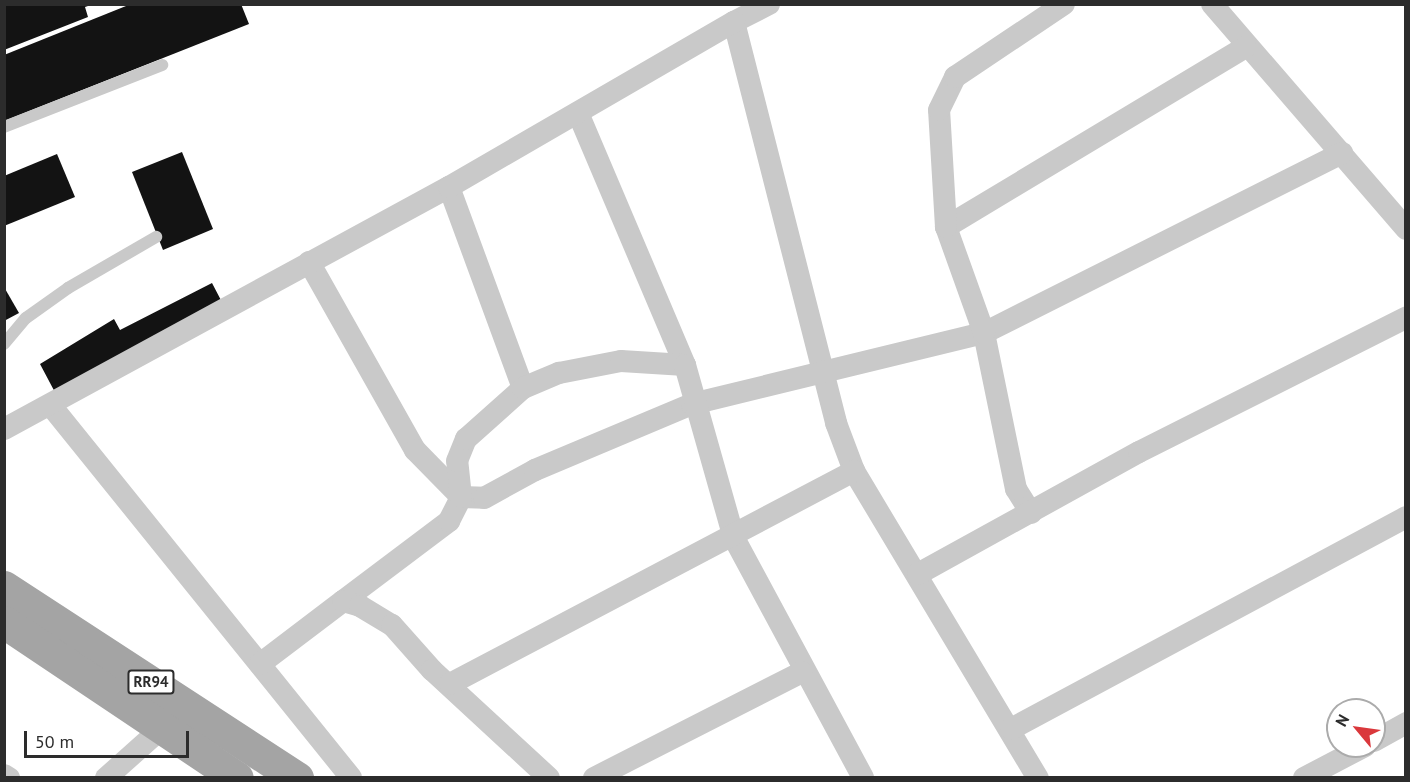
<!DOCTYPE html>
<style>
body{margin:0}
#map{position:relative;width:1410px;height:782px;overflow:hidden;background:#fff;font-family:"PT Sans",sans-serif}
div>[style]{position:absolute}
.building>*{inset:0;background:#131313}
.lane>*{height:12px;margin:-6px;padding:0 6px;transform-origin:6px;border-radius:6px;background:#c9c9c9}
.street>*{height:22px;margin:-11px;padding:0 11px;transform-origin:11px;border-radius:11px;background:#c9c9c9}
.primary>*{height:33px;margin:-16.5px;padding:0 16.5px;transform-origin:16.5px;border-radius:16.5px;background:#a4a4a4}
span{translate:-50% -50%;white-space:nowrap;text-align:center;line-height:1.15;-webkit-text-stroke:6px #fff;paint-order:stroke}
.shield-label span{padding:2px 4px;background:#fff;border:2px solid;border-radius:4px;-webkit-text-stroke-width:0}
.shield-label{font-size:15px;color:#2c2c2c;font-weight:700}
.frame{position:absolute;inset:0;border:6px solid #2c2c2c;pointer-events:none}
.north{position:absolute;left:1326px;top:698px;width:60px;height:60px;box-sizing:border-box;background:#fff;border:2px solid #ababab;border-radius:50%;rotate:299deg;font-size:16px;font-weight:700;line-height:24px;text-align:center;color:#2c2c2c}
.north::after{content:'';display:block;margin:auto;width:21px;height:27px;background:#da383c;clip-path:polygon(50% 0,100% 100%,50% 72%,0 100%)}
.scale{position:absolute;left:24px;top:731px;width:165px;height:27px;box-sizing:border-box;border:3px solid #2c2c2c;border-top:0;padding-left:8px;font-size:18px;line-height:21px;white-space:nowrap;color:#2c2c2c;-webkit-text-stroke:4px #fff;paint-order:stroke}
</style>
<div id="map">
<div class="building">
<div style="clip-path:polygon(4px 4px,91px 4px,91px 5px,85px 7px,88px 17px,4px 50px)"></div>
<div style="clip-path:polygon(131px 4px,241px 4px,249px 24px,4px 121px,4px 55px)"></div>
<div style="clip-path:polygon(182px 152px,213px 229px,163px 250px,132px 172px)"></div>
<div style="clip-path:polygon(57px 154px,75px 197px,4px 226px,4px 176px)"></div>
<div style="clip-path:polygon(212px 283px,224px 306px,58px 398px,40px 364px,114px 319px,120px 330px)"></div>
<div style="clip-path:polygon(4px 287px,19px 313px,4px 321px)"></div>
</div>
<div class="lane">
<div style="left:4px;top:127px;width:170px;rotate:-21.4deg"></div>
<div style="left:4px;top:344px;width:34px;rotate:-50deg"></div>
<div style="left:26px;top:318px;width:52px;rotate:-35.5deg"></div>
<div style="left:68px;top:288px;width:102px;rotate:-30.1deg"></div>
</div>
<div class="street">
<div style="left:769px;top:4px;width:39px;rotate:153deg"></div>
<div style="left:734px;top:22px;width:414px;rotate:75.7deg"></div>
<div style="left:836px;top:423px;width:51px;rotate:69.4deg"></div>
<div style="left:854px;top:471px;width:358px;rotate:59.1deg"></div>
<div style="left:1212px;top:4px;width:297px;rotate:49.2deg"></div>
<div style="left:578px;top:113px;width:274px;rotate:67deg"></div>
<div style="left:449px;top:187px;width:214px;rotate:69.8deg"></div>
<div style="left:946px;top:227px;width:349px;rotate:-31deg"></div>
<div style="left:309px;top:262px;width:216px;rotate:60.6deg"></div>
<div style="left:415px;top:450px;width:66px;rotate:45.6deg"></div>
<div style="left:461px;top:497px;width:23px;rotate:2deg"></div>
<div style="left:484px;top:498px;width:58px;rotate:-28.8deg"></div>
<div style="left:535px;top:470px;width:170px;rotate:-22.8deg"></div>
<div style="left:692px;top:404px;width:301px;rotate:-13.7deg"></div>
<div style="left:984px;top:333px;width:401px;rotate:-26.7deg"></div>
<div style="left:52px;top:407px;width:476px;rotate:51.1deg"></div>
<div style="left:4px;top:429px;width:507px;rotate:-28.54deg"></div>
<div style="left:449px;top:187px;width:329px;rotate:-30.1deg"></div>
<div style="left:1031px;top:513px;width:28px;rotate:-122deg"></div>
<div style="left:1016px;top:489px;width:159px;rotate:-101.6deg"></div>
<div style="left:984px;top:333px;width:113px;rotate:-109.7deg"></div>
<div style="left:946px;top:227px;width:117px;rotate:-93.4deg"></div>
<div style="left:939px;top:110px;width:37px;rotate:-64deg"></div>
<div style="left:955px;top:77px;width:131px;rotate:-33.8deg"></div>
<div style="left:918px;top:574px;width:252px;rotate:-28.9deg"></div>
<div style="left:1139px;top:452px;width:299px;rotate:-26.7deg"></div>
<div style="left:343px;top:601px;width:133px;rotate:-37deg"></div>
<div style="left:449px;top:521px;width:27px;rotate:-63deg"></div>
<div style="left:461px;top:497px;width:36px;rotate:-96deg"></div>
<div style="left:457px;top:461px;width:24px;rotate:-68deg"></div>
<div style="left:466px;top:439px;width:76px;rotate:-41.8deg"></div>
<div style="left:523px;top:388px;width:39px;rotate:-23deg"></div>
<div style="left:559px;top:373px;width:63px;rotate:-11deg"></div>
<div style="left:621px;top:361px;width:64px;rotate:3.6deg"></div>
<div style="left:685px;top:365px;width:180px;rotate:74.2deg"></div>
<div style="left:734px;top:538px;width:272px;rotate:61.7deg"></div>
<div style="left:260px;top:664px;width:104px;rotate:-37.2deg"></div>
<div style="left:343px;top:601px;width:18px;rotate:16deg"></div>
<div style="left:360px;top:606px;width:37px;rotate:31deg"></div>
<div style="left:392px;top:625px;width:60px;rotate:48.4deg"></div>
<div style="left:432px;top:670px;width:159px;rotate:42.7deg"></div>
<div style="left:450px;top:684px;width:457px;rotate:-27.8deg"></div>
<div style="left:1011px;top:729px;width:448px;rotate:-28.2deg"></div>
<div style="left:1374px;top:741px;width:37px;rotate:-29deg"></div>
<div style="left:4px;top:775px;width:6px;rotate:31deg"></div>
<div style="left:106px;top:778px;width:75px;rotate:-41.8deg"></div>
<div style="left:594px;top:778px;width:233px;rotate:-27deg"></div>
<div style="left:1304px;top:778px;width:69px;rotate:-27.7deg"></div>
</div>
<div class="primary">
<div style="left:4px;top:587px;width:350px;rotate:33.1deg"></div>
<div style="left:4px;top:622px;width:280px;rotate:33.8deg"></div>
</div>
<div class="shield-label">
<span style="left:151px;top:682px">RR94</span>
</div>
<div class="frame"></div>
<div class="north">N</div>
<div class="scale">50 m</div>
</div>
